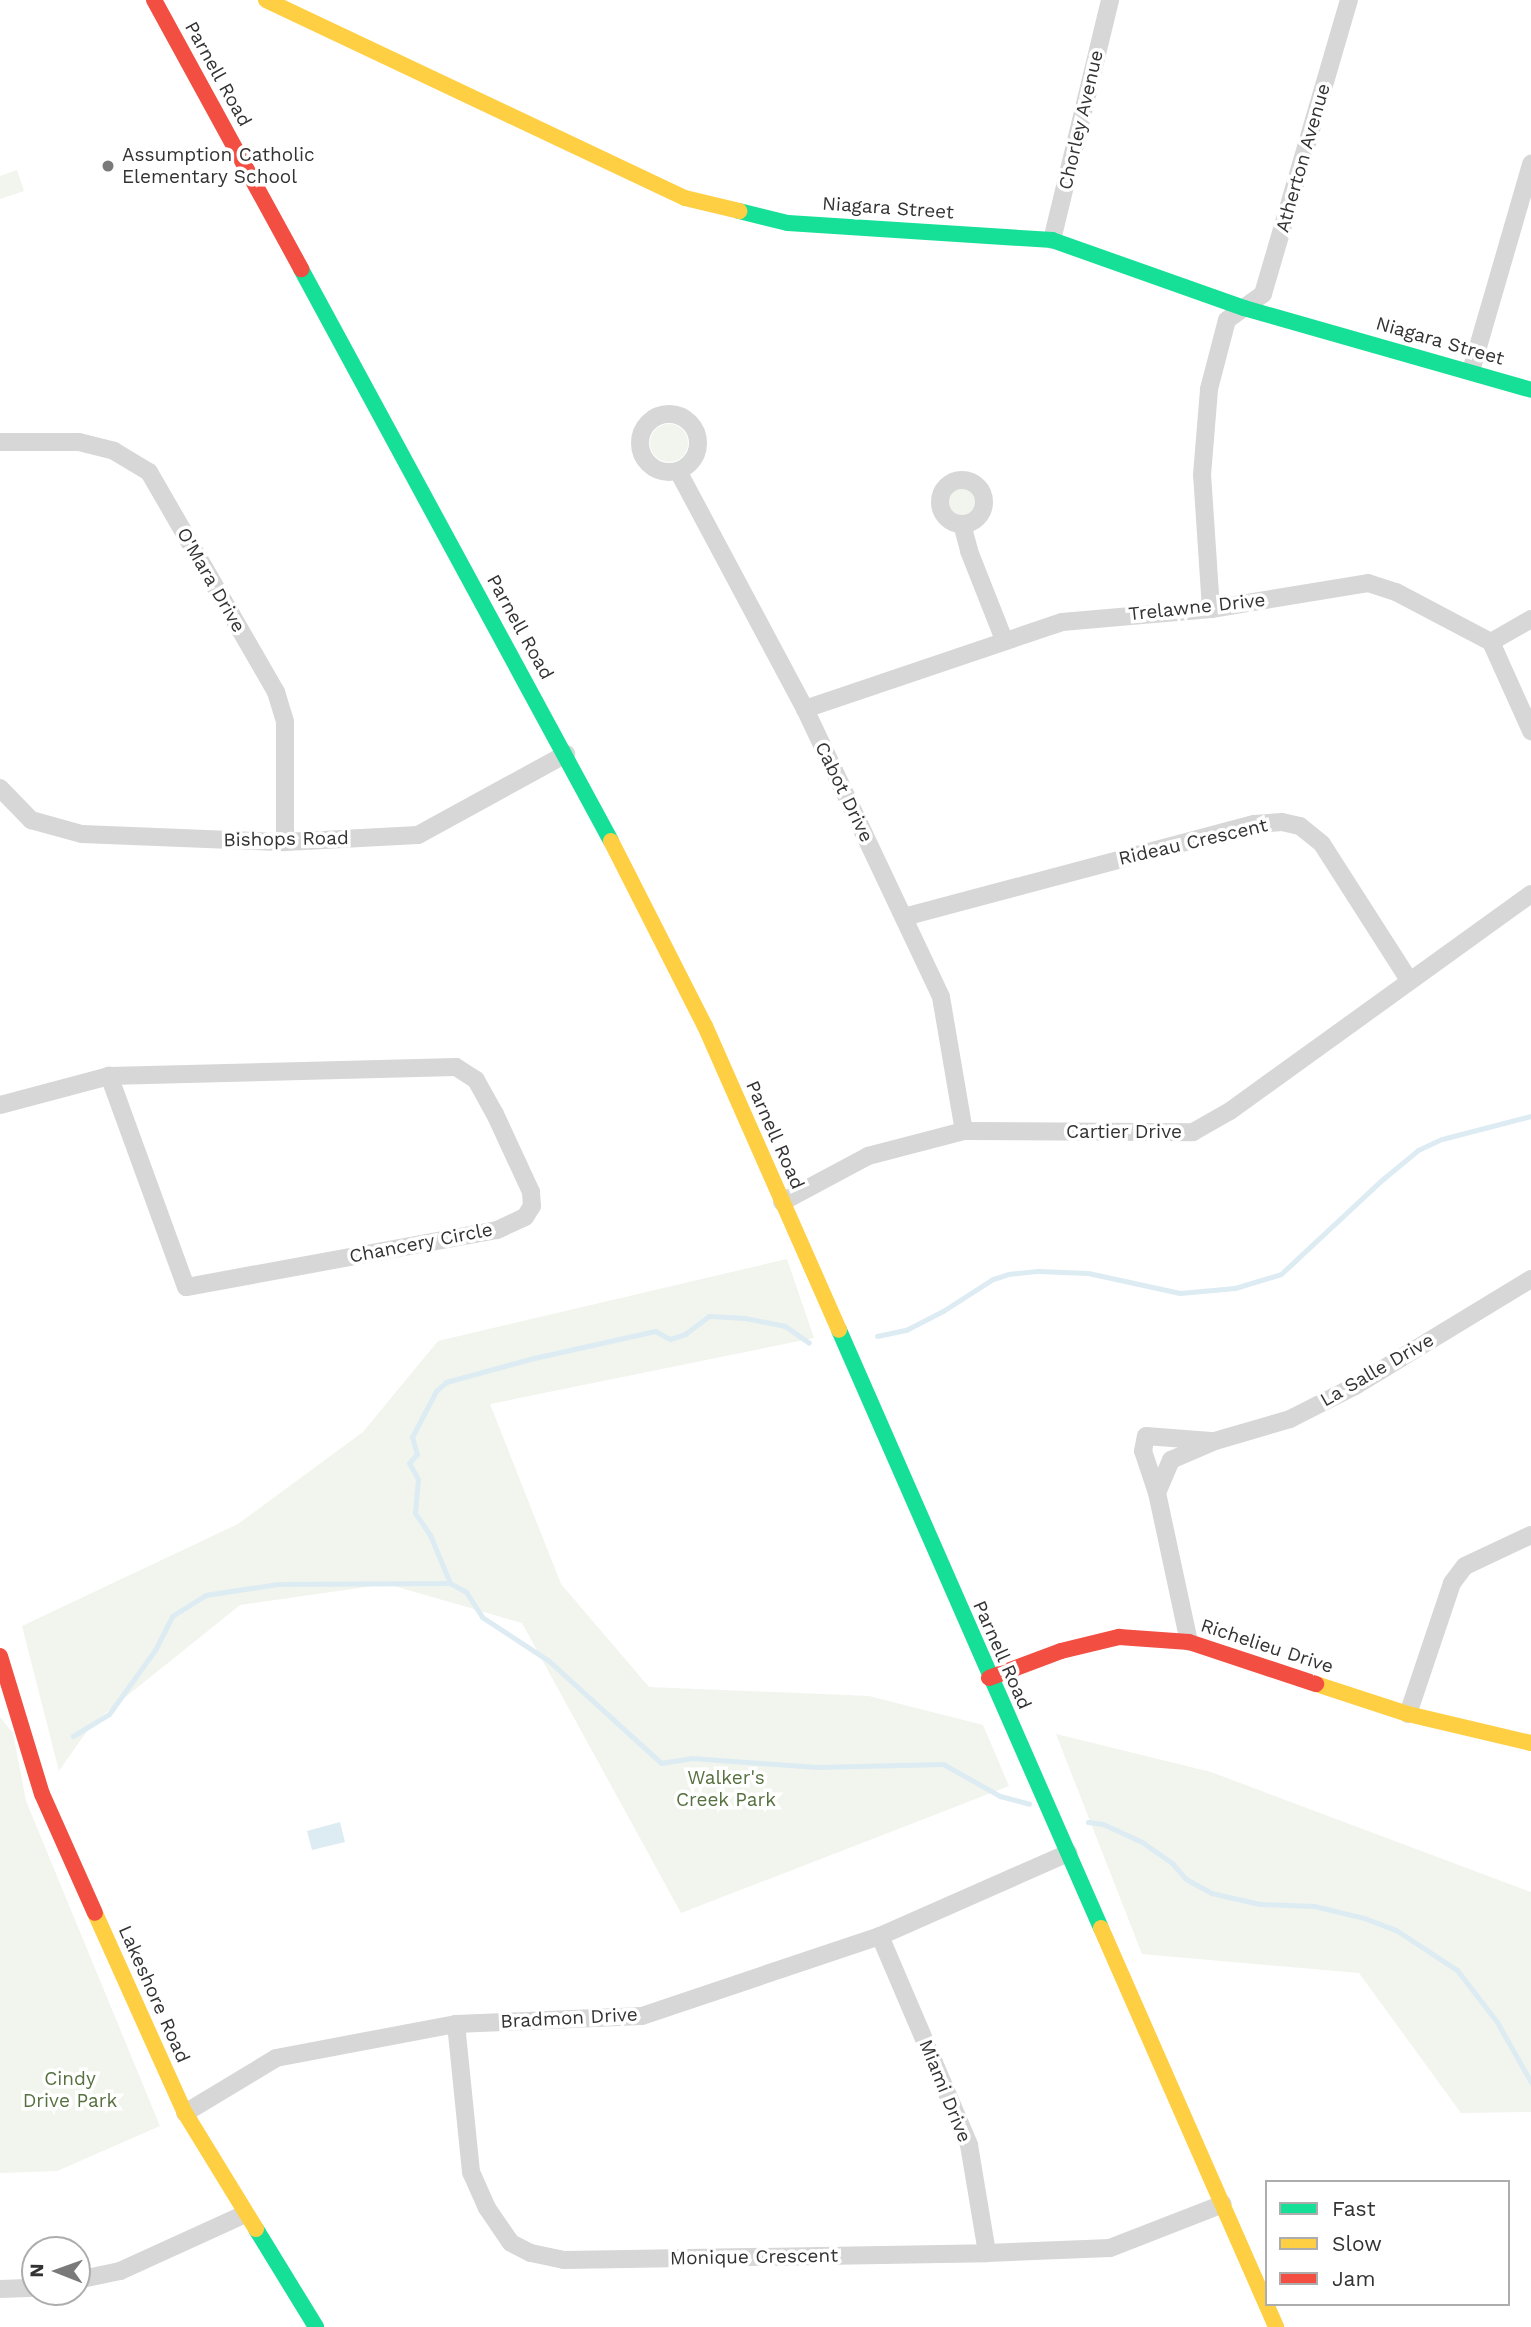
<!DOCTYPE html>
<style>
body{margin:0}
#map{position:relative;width:1531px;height:2327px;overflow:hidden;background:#fff;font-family:"Work Sans",sans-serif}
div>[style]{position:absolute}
.green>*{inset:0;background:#f1f5ed}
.round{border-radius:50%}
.water>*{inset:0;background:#ddebf3}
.stream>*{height:5px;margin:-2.5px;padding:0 2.5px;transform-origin:2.5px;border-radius:2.5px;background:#ddebf3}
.street>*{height:18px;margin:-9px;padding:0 9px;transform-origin:9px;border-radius:9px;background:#d7d7d7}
.street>.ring{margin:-9px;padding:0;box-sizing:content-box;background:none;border:18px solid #d7d7d7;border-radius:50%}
.fast>*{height:16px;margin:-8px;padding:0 8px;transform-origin:8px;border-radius:8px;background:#16e098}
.slow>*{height:16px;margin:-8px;padding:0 8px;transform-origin:8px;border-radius:8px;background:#ffcf43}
.jam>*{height:16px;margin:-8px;padding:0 8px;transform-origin:8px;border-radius:8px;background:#f24e42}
.dots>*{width:19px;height:19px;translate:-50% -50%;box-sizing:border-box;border:4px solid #fff;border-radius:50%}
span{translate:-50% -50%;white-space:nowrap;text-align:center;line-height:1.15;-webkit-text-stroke:7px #fff;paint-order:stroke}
.street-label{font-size:19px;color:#333}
.poi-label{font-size:19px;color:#333}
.left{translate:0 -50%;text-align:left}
.park-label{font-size:19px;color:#56703f}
.legend{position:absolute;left:1265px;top:2180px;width:245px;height:126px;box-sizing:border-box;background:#fff;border:2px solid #adadad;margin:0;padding:9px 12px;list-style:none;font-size:21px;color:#333}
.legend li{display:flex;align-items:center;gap:14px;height:35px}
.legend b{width:35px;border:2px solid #adadad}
.north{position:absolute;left:21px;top:2236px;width:70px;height:70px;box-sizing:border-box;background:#fff;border:2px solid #adadad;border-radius:50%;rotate:271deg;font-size:19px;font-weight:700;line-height:28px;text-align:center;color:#333}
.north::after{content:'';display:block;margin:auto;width:24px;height:32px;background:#7a7a7a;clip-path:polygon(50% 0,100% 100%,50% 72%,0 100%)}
</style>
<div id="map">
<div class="green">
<div style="clip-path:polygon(17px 170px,24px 191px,0 199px,0 176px)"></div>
<div class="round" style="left:650px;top:424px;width:38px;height:38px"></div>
<div class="round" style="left:949px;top:489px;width:26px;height:26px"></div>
<div style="clip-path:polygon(787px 1259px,814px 1338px,490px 1404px,561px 1584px,649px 1687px,869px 1696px,983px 1725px,1009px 1786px,681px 1913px,522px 1623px,387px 1584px,240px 1605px,92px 1724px,59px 1771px,22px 1626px,238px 1524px,363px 1432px,438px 1341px)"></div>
<div style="clip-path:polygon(0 1717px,13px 1733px,26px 1801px,160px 2126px,57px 2171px,0 2173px)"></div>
<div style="clip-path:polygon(1056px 1734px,1211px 1772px,1531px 1892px,1531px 2112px,1461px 2113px,1359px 1973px,1142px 1954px)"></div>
</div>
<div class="water">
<div style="clip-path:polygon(340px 1822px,345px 1842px,312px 1850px,307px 1831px)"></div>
</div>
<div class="stream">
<div style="left:877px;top:1336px;width:30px;rotate:-12deg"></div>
<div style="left:906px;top:1330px;width:42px;rotate:-27.2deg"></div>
<div style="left:943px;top:1311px;width:59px;rotate:-32.6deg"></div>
<div style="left:993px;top:1279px;width:16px;rotate:-18deg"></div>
<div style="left:1008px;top:1274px;width:30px;rotate:-6deg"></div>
<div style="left:1038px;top:1271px;width:50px;rotate:2.3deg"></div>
<div style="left:1088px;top:1273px;width:94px;rotate:12.3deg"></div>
<div style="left:1180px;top:1293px;width:55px;rotate:-5.2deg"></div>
<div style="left:1235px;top:1288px;width:48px;rotate:-16.9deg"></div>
<div style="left:1281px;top:1274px;width:139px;rotate:-43deg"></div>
<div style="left:1383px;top:1179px;width:45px;rotate:-39.6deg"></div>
<div style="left:1418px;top:1150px;width:26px;rotate:-25deg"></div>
<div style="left:1442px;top:1139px;width:92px;rotate:-14.5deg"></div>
<div style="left:450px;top:1583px;width:52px;rotate:-112.6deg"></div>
<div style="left:430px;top:1535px;width:27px;rotate:-124deg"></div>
<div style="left:415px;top:1513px;width:34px;rotate:-85deg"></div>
<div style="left:418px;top:1479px;width:18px;rotate:-119deg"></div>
<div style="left:409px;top:1463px;width:12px;rotate:-48deg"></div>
<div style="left:417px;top:1454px;width:18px;rotate:-106deg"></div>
<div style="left:412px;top:1437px;width:52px;rotate:-62.4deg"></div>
<div style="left:436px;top:1391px;width:13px;rotate:-42deg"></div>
<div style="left:446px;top:1382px;width:91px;rotate:-15.3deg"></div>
<div style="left:534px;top:1358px;width:124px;rotate:-12.6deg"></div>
<div style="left:655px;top:1331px;width:17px;rotate:28deg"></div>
<div style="left:670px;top:1339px;width:16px;rotate:-18deg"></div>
<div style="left:685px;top:1334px;width:30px;rotate:-37deg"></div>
<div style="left:709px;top:1316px;width:36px;rotate:3deg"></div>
<div style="left:745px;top:1318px;width:41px;rotate:11.3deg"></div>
<div style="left:785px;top:1326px;width:29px;rotate:35deg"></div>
<div style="left:73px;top:1736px;width:42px;rotate:-31.4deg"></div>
<div style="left:109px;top:1714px;width:79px;rotate:-54.3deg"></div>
<div style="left:155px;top:1650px;width:38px;rotate:-63deg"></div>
<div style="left:172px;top:1616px;width:39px;rotate:-32deg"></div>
<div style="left:205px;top:1595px;width:74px;rotate:-8.6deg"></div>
<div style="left:278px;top:1584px;width:172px;rotate:-0.3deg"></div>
<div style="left:450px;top:1583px;width:18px;rotate:29deg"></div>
<div style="left:466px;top:1592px;width:30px;rotate:57deg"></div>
<div style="left:482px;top:1617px;width:80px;rotate:33.3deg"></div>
<div style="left:549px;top:1661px;width:151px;rotate:42.3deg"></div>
<div style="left:661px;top:1763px;width:30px;rotate:-9deg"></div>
<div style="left:691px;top:1758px;width:126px;rotate:4.1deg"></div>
<div style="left:817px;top:1767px;width:126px;rotate:-1.4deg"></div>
<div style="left:943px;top:1764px;width:65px;rotate:29.3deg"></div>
<div style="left:1000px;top:1796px;width:30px;rotate:15deg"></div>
<div style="left:1088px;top:1822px;width:15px;rotate:8deg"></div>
<div style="left:1103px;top:1824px;width:43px;rotate:24.8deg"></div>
<div style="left:1142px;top:1842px;width:37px;rotate:35deg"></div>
<div style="left:1172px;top:1863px;width:21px;rotate:49deg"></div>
<div style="left:1186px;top:1879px;width:29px;rotate:29deg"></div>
<div style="left:1211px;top:1893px;width:50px;rotate:12.7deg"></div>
<div style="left:1260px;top:1904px;width:54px;rotate:2.1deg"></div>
<div style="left:1314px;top:1906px;width:51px;rotate:13.5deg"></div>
<div style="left:1364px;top:1918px;width:34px;rotate:21deg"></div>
<div style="left:1396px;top:1930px;width:73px;rotate:33.3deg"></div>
<div style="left:1457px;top:1970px;width:66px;rotate:52.4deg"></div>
<div style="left:1497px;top:2022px;width:69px;rotate:60.5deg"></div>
</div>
<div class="street">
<div style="left:1052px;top:240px;width:247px;rotate:-76.4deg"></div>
<div style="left:1471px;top:371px;width:216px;rotate:-73.8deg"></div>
<div class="ring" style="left:640px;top:414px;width:40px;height:40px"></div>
<div style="left:0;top:442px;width:79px"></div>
<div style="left:79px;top:442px;width:36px;rotate:14deg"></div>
<div style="left:114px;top:451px;width:41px;rotate:31deg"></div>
<div style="left:149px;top:472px;width:254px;rotate:60deg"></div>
<div style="left:276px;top:692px;width:31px;rotate:73deg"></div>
<div style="left:285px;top:722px;width:120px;rotate:90deg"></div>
<div style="left:678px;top:471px;width:270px;rotate:61.9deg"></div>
<div style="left:805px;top:709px;width:318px;rotate:64.7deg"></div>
<div style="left:941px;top:997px;width:136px;rotate:80.3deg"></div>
<div class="ring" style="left:940px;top:480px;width:26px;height:26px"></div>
<div style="left:962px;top:524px;width:28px;rotate:75deg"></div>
<div style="left:969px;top:551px;width:96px;rotate:68.5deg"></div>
<div style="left:1211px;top:609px;width:134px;rotate:-93.8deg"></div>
<div style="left:1202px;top:475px;width:86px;rotate:-85.3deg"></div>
<div style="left:1209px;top:389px;width:71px;rotate:-75.4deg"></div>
<div style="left:1227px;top:320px;width:44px;rotate:-35.8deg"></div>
<div style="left:1263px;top:294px;width:306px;rotate:-73.7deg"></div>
<div style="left:1491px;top:642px;width:46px;rotate:-29.9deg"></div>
<div style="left:805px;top:709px;width:271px;rotate:-18.7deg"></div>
<div style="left:1062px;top:622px;width:150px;rotate:-5deg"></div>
<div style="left:1211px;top:609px;width:159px;rotate:-9.4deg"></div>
<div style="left:1368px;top:583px;width:29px;rotate:18deg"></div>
<div style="left:1396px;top:592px;width:107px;rotate:27.8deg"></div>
<div style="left:1491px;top:642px;width:98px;rotate:65.8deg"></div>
<div style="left:0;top:788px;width:45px;rotate:45.9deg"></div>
<div style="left:31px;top:820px;width:53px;rotate:15.4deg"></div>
<div style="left:82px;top:834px;width:203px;rotate:2.3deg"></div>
<div style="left:285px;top:842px;width:133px;rotate:-3deg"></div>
<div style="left:418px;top:835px;width:169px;rotate:-28.7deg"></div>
<div style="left:904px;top:917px;width:362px;rotate:-14.9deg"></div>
<div style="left:1254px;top:824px;width:28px;rotate:-4deg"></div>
<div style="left:1282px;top:822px;width:18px;rotate:13deg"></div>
<div style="left:1300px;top:826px;width:28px;rotate:39deg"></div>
<div style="left:1322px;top:844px;width:161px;rotate:57.4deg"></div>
<div style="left:0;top:1105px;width:113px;rotate:-14.9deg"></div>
<div style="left:109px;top:1076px;width:347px;rotate:-1.5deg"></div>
<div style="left:456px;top:1067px;width:24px;rotate:33deg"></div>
<div style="left:476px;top:1080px;width:39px;rotate:61deg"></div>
<div style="left:495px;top:1114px;width:86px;rotate:65.2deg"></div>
<div style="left:531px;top:1192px;width:14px;rotate:86deg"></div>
<div style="left:532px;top:1206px;width:13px;rotate:122deg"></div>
<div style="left:525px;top:1217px;width:31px;rotate:155deg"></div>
<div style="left:497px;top:1230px;width:316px;rotate:169.6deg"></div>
<div style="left:186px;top:1287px;width:225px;rotate:-110deg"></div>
<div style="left:782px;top:1202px;width:98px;rotate:-28.1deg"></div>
<div style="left:868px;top:1156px;width:99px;rotate:-14.6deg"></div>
<div style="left:964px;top:1131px;width:229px;rotate:0.3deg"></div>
<div style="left:1193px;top:1132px;width:43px;rotate:-29.6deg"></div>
<div style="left:1230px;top:1111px;width:371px;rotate:-35.8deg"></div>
<div style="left:1157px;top:1493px;width:36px;rotate:-67deg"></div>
<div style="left:1171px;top:1460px;width:48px;rotate:-23.4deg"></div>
<div style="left:1215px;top:1441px;width:78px;rotate:-16.3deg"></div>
<div style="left:1290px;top:1419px;width:73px;rotate:-26.9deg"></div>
<div style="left:1355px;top:1386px;width:206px;rotate:-31.3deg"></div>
<div style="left:1189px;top:1642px;width:152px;rotate:-102.1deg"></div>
<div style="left:1157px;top:1493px;width:44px;rotate:-108.4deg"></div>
<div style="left:1143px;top:1451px;width:15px;rotate:-79deg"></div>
<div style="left:1146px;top:1436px;width:65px;rotate:4.4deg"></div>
<div style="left:1408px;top:1714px;width:138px;rotate:-71.4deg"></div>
<div style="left:1452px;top:1583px;width:21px;rotate:-53deg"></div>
<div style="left:1465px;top:1566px;width:73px;rotate:-25.2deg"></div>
<div style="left:880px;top:1936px;width:227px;rotate:66.9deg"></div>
<div style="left:969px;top:2145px;width:109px;rotate:80.5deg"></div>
<div style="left:456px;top:2024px;width:149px;rotate:84.2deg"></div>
<div style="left:471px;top:2172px;width:39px;rotate:66deg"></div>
<div style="left:487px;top:2208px;width:42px;rotate:55.6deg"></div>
<div style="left:511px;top:2243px;width:22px;rotate:27deg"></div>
<div style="left:531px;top:2253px;width:34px;rotate:12deg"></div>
<div style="left:564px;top:2260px;width:423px;rotate:-0.9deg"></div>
<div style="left:987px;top:2253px;width:123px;rotate:-2.3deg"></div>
<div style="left:1110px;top:2248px;width:121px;rotate:-21.3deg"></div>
<div style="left:185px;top:2113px;width:106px;rotate:-31.1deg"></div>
<div style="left:276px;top:2058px;width:183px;rotate:-10.7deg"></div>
<div style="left:456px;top:2024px;width:186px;rotate:-2.5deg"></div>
<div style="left:642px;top:2016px;width:251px;rotate:-18.6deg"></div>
<div style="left:880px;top:1936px;width:206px;rotate:-23.8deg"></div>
<div style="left:77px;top:2280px;width:44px;rotate:-11.8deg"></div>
<div style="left:120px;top:2271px;width:137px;rotate:-24.5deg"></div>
<div style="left:0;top:2289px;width:35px;rotate:-2deg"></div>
</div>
<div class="fast">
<div style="left:739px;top:211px;width:50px;rotate:13.8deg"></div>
<div style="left:788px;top:223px;width:265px;rotate:3.7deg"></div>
<div style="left:1052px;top:240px;width:204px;rotate:19.5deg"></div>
<div style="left:1244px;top:308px;width:298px;rotate:15.9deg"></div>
<div style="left:301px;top:269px;width:651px;rotate:61.54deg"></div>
<div style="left:839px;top:1330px;width:653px;rotate:66.34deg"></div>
<div style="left:256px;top:2229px;width:115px;rotate:58.5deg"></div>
</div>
<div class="slow">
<div style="left:266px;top:0;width:463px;rotate:25.3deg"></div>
<div style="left:685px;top:198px;width:56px;rotate:13.5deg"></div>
<div style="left:611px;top:841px;width:208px;rotate:63.1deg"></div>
<div style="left:705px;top:1026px;width:332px;rotate:66.2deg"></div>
<div style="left:1316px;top:1684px;width:97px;rotate:18.1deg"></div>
<div style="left:1408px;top:1714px;width:126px;rotate:13.3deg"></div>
<div style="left:95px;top:1913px;width:219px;rotate:65.8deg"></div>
<div style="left:185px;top:2113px;width:136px;rotate:58.5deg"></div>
<div style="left:1101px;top:1928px;width:436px;rotate:66.3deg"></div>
</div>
<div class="jam">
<div style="left:154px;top:0;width:307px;rotate:61.3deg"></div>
<div style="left:0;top:1656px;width:144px;rotate:73.1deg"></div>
<div style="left:42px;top:1794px;width:130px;rotate:66deg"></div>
<div style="left:989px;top:1678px;width:77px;rotate:-20.6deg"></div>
<div style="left:1061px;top:1651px;width:60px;rotate:-13.6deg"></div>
<div style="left:1119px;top:1637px;width:70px;rotate:4.1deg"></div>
<div style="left:1189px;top:1642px;width:134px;rotate:18.3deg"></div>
</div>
<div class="dots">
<div style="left:108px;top:166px;background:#7a7a7a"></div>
</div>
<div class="street-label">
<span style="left:218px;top:74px;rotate:61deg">Parnell Road</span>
<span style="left:1081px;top:120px;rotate:-77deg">Chorley Avenue</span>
<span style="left:1303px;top:158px;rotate:-74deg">Atherton Avenue</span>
<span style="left:888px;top:208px;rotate:4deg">Niagara Street</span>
<span style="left:1440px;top:341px;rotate:16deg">Niagara Street</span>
<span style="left:211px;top:580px;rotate:60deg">O'Mara Drive</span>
<span style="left:1197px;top:607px;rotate:-6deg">Trelawne Drive</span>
<span style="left:520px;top:627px;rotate:61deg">Parnell Road</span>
<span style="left:844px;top:792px;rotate:64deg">Cabot Drive</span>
<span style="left:286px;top:839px;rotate:-1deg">Bishops Road</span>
<span style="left:1193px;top:842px;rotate:-13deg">Rideau Crescent</span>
<span style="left:1124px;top:1132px">Cartier Drive</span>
<span style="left:775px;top:1135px;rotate:66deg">Parnell Road</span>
<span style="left:421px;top:1243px;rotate:-11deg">Chancery Circle</span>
<span style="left:1377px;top:1370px;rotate:-30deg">La Salle Drive</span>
<span style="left:1267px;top:1646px;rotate:18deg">Richelieu Drive</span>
<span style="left:1002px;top:1655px;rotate:66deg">Parnell Road</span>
<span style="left:154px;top:1994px;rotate:66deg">Lakeshore Road</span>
<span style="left:569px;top:2018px;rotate:-3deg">Bradmon Drive</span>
<span style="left:945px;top:2091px;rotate:68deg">Miami Drive</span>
<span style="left:754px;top:2257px;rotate:-1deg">Monique Crescent</span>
</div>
<div class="poi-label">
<span class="left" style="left:122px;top:166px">Assumption Catholic<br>Elementary School</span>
</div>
<div class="park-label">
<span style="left:726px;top:1789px">Walker's<br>Creek Park</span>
<span style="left:70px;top:2090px">Cindy<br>Drive Park</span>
</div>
<ul class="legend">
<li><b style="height:9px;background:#16e098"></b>Fast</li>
<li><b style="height:9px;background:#ffcf43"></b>Slow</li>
<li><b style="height:9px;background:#f24e42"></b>Jam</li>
</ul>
<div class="north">N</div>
</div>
